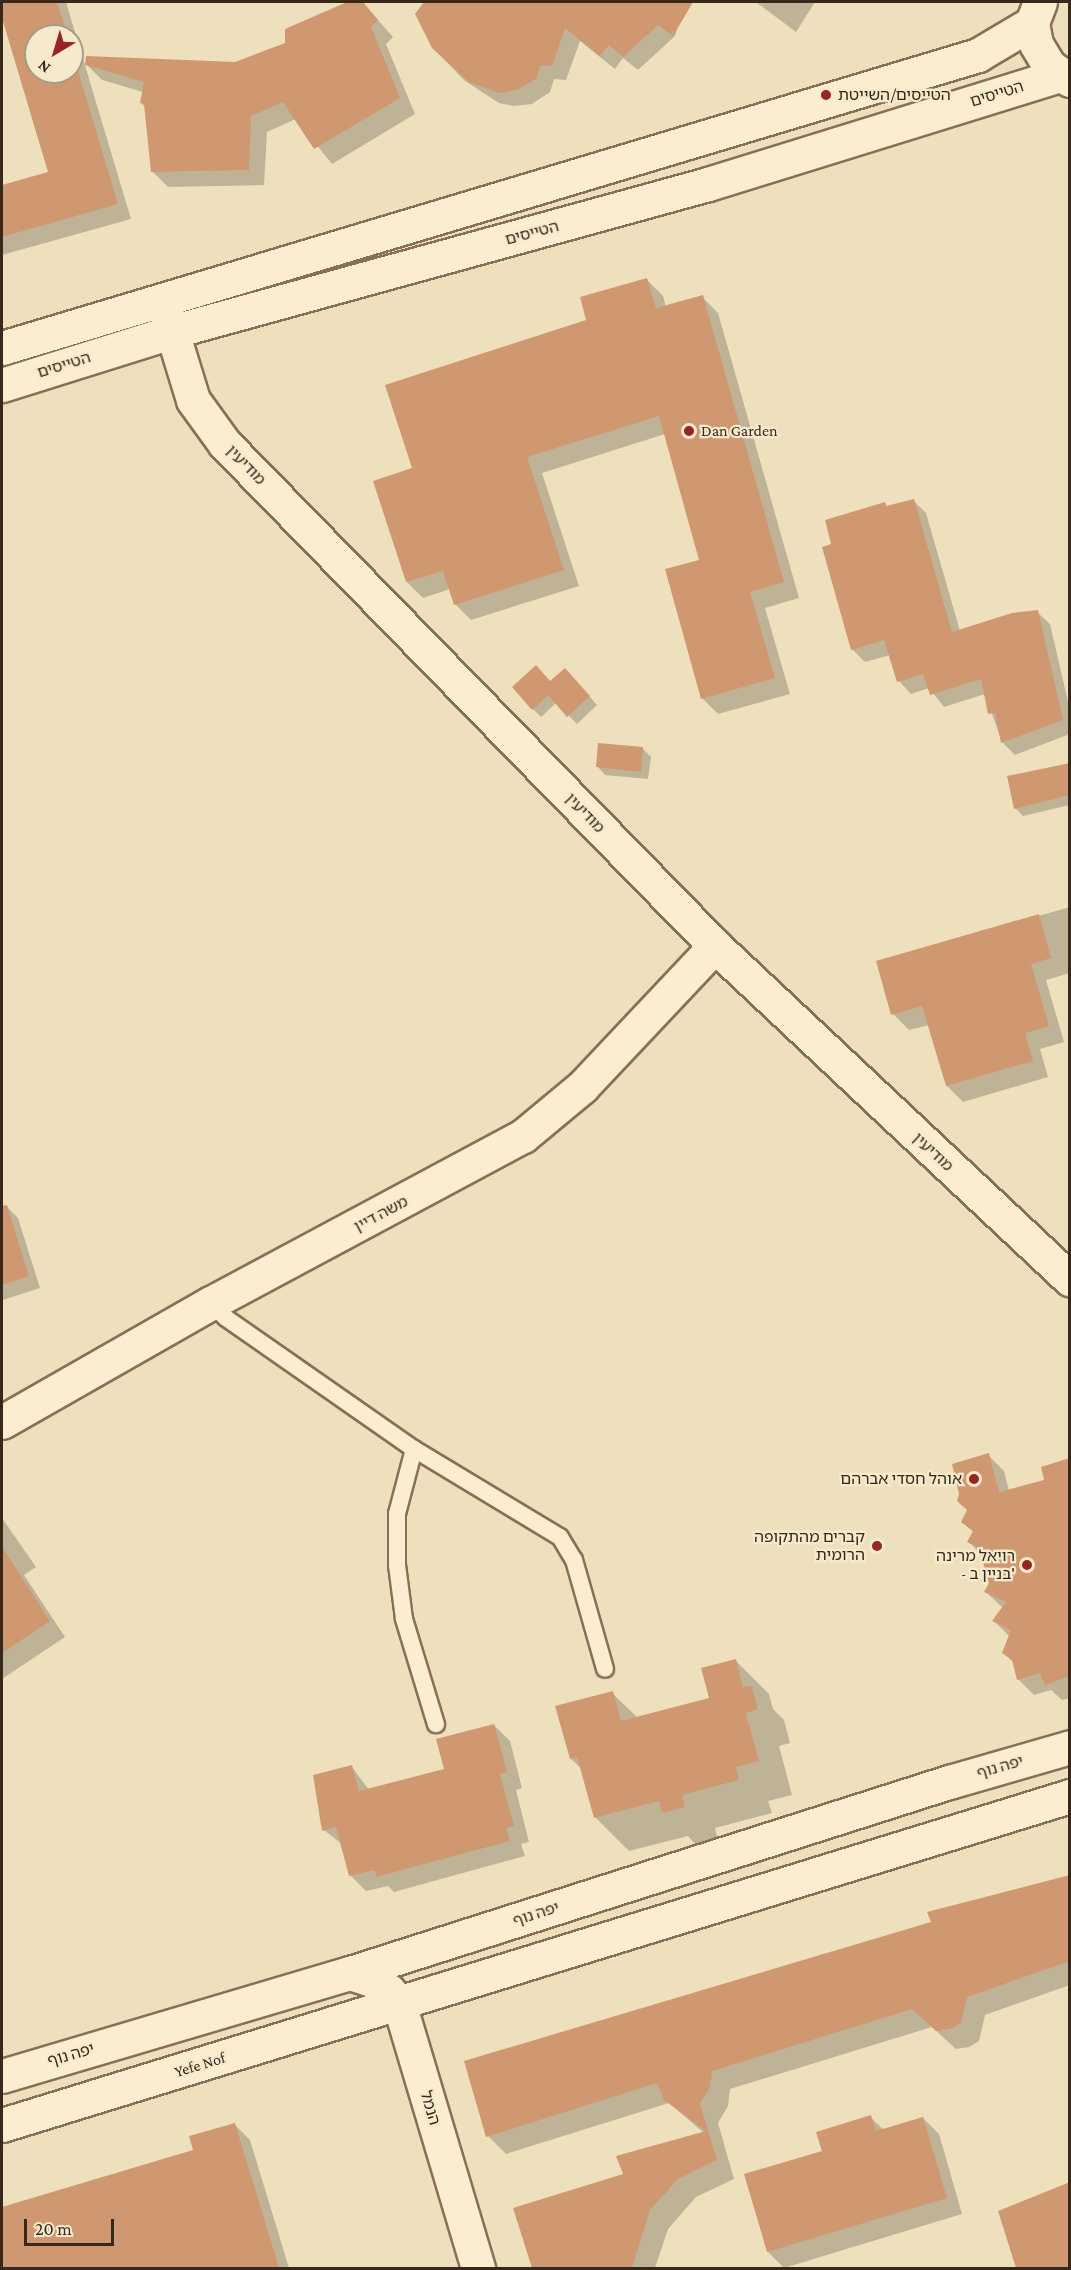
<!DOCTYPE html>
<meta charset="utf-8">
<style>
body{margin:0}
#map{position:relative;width:1071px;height:2270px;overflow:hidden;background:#efe0bd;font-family:"Crimson Pro","Noto Sans Hebrew",serif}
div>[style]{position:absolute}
.shadow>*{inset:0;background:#0003}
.building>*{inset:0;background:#cf9871}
.roads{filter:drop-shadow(2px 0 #887056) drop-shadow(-2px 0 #887056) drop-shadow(0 2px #887056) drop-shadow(0 -2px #887056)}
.service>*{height:16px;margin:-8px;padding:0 8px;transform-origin:8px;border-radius:8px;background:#faedd0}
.minor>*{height:33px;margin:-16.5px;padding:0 16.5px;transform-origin:16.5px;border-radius:16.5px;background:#faedd0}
.tertiary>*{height:33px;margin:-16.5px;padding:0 16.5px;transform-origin:16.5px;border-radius:16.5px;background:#faedd0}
.secondary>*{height:33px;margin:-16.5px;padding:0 16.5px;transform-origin:16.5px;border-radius:16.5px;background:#faedd0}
.dots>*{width:16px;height:16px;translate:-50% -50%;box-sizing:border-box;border:3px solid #f6eacd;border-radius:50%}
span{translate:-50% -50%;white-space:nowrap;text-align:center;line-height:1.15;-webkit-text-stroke:4.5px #f6eacd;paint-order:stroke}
.street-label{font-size:16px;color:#36281b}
.poi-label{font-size:16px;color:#36281b}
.left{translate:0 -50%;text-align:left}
.right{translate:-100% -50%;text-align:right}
.frame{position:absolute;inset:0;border:3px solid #36281b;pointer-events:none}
.north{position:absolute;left:24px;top:24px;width:60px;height:60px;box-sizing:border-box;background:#f6eacd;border:2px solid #a99c86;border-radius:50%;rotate:218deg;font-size:16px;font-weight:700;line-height:24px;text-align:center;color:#36281b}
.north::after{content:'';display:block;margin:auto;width:21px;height:27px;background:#992325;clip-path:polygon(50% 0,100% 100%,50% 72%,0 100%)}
.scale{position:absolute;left:24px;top:2219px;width:90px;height:27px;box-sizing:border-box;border:3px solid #36281b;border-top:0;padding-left:8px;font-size:18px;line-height:21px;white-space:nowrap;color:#36281b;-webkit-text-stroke:4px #f6eacd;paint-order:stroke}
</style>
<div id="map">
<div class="shadow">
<div style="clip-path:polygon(evenodd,2px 2px,66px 2px,131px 219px,2px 255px,2px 186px,50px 173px,2px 13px,2px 2px,36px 36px,72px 36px,72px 72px,36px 72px,36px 36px)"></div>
<div style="clip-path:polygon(350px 2px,362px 2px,393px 37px,386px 44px,415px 114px,332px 164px,296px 119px,267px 132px,264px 185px,168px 187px,152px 171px,146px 108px,141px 103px,143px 92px,102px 80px,86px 64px,236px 63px,287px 44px,286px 30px)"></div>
<div style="clip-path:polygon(426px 2px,685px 2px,675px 36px,638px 70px,623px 58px,615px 69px,580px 41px,566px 80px,554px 79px,550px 92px,532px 104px,514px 106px,499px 103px,465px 81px,433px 48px,417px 14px)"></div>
<div style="clip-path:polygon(756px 2px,815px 2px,796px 32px)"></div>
<div style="clip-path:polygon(647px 280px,663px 296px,666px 307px,702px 297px,718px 313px,799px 598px,765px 608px,790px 694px,718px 714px,702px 698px,701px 561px,665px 434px,542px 473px,579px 586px,471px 620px,455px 604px,450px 589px,423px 598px,407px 582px,414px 469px,588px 321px)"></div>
<div style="clip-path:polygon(913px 500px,926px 513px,960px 631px,1037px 612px,1050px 624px,1070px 710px,1070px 734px,1015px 755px,1002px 742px,985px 694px,944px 707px,929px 688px,911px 694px,899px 681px,890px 655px,865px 662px,852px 649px,833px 545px,885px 504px,888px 507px)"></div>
<div style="clip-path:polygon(573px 678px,597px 705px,577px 724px,556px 703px,541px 717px,533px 709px,550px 683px)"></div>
<div style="clip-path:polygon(643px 749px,651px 757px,648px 779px,605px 775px,597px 766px)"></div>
<div style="clip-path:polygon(1070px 765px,1070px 805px,1023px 816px,1015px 808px)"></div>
<div style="clip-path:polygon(1070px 907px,1070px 973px,1046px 980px,1064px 1042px,1040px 1049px,1048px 1077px,963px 1102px,947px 1086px,929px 1025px,909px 1030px,893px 1014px,877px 962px)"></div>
<div style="clip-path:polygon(6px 1206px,18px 1218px,40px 1288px,3px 1300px,2px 1207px)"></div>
<div style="clip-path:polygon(988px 1455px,1004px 1471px,1009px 1491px,1046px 1481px,1070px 1459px,1070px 1698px,1062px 1700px,1051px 1690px,1034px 1695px,1018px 1679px,1015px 1664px,1003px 1652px,1010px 1637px,994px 1621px,1003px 1608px,986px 1592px,991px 1583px,983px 1556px,969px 1542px,974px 1533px,963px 1522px)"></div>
<div style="clip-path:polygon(2px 1518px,36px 1567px,24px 1575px,65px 1637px,2px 1679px)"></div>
<div style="clip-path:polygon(736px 1661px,769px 1694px,773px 1709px,784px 1720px,790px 1743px,779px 1746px,792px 1795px,768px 1801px,772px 1813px,715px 1828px,718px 1840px,697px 1846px,688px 1836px,629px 1851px,595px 1817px,582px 1769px,571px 1759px,612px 1693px,638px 1718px,710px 1699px)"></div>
<div style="clip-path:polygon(494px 1725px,510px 1741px,522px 1788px,516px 1790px,529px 1842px,521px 1844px,525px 1856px,394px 1892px,388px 1886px,366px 1891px,350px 1875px,343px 1845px,324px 1830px,352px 1767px,369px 1790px,445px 1770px)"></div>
<div style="clip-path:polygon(1070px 1876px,1070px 1985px,985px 2015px,979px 2041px,969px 2047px,956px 2049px,932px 2027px,730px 2089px,728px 2106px,718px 2123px,734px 2179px,696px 2197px,668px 2229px,655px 2268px,534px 2268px,515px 2209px,625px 2175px,704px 2133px,669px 2103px,506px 2154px,488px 2136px,933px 1923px)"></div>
<div style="clip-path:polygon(870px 2117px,884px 2130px,923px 2118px,939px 2134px,962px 2214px,784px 2268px,768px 2252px,824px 2152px)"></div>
<div style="clip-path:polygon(234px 2124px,250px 2140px,289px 2268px,2px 2268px,2px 2208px,195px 2151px)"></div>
<div style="clip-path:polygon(1070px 2185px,1070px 2268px,1018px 2268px,1000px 2212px)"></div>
</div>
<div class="building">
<div style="clip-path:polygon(2px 2px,57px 2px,68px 36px,36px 36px,36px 72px,72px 72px,72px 51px,118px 204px,2px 237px,2px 185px,48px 172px,2px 18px)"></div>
<div style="clip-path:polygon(347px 2px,363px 2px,378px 20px,371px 27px,400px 98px,314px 149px,283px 102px,251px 116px,249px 170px,151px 172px,144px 104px,140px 103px,144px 82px,85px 65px,86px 56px,235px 62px,285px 43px,285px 29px)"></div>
<div style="clip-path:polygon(424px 2px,693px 2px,673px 36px,658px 25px,623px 57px,609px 45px,600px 56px,565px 28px,552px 66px,540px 66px,537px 78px,517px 90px,499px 93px,469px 82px,432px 48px,415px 14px)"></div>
<div style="clip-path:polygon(647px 278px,656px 308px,703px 295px,784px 582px,750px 592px,775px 678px,701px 699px,665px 569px,699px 560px,659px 416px,527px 457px,564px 570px,454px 605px,443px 571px,406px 582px,373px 481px,412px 468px,385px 385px,586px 320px,580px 297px)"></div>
<div style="clip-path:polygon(914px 499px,952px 632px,1012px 613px,1038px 610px,1063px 720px,1001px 743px,995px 713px,988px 714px,981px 679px,930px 695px,923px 674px,897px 682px,884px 640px,851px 650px,822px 547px,831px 544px,825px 520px,885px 502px,886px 506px)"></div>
<div style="clip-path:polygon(536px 665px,550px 681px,565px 668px,590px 696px,567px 717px,548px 695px,532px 710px,512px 687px)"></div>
<div style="clip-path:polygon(598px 743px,643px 747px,641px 772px,596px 767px)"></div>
<div style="clip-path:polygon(1070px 763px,1070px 795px,1014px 809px,1007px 776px)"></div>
<div style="clip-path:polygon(1039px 914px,1051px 958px,1031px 964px,1049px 1026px,1025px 1033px,1033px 1061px,946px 1086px,922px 1006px,891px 1015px,876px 961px)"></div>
<div style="clip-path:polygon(7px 1205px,29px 1276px,2px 1285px,2px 1206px)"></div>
<div style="clip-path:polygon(989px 1453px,999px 1492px,1044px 1480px,1041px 1467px,1070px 1458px,1070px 1676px,1045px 1685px,1040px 1673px,1017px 1680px,1012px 1660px,1002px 1653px,1011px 1630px,992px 1621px,1006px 1602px,984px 1592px,989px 1583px,979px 1548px,967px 1542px,973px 1531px,961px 1522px,967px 1510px,957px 1501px,959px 1494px,952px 1464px)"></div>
<div style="clip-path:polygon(2px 1547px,50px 1621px,2px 1653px)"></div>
<div style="clip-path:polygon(736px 1659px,743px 1687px,751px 1685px,758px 1709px,746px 1713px,759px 1761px,736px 1767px,739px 1780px,682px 1795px,685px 1807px,662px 1813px,659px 1801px,594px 1818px,577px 1757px,570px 1759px,555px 1706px,613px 1691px,621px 1721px,709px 1698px,701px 1668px)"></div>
<div style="clip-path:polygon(494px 1724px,507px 1772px,500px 1774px,514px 1826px,506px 1828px,510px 1841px,376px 1877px,375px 1870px,349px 1876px,336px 1827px,322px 1831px,313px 1775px,352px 1765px,359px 1791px,444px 1769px,436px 1739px)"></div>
<div style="clip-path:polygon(1070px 1875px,1070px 1961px,967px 1997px,961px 2023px,950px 2029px,936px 2031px,912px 2009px,712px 2071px,710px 2087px,700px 2104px,717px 2160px,678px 2179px,650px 2210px,632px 2268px,532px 2268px,513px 2208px,623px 2174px,616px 2156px,706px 2131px,664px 2100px,657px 2083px,486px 2137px,464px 2061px,931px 1922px,927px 1912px)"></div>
<div style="clip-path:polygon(871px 2115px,876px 2131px,923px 2117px,947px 2198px,767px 2252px,744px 2174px,822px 2151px,816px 2132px)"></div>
<div style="clip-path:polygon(235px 2123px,279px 2268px,2px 2268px,2px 2207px,193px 2150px,189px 2136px)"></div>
<div style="clip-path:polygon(1070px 2182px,1070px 2268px,1016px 2268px,998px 2211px)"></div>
</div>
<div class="roads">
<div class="service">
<div style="left:211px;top:1303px;width:21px;rotate:45deg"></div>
<div style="left:226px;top:1318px;width:229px;rotate:34.9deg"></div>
<div style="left:414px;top:1449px;width:170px;rotate:31.1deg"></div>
<div style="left:560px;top:1537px;width:27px;rotate:59deg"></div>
<div style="left:574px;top:1560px;width:113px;rotate:74.1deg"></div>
<div style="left:414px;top:1449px;width:67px;rotate:104.7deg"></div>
<div style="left:397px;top:1514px;width:51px;rotate:90deg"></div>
<div style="left:397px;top:1565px;width:54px;rotate:82.6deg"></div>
<div style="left:404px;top:1619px;width:110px;rotate:73.1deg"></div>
</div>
<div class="minor">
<div style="left:164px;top:305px;width:99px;rotate:73deg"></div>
<div style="left:193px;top:400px;width:54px;rotate:54deg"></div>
<div style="left:225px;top:444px;width:702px;rotate:45.69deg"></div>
<div style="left:715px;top:946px;width:487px;rotate:43.2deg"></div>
<div style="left:2px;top:1422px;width:241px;rotate:-29.7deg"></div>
<div style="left:211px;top:1303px;width:354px;rotate:-28.2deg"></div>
<div style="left:523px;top:1136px;width:77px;rotate:-39.7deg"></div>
<div style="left:582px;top:1087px;width:194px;rotate:-46.7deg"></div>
<div style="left:350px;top:1973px;width:25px;rotate:18deg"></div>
<div style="left:374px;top:1981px;width:18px;rotate:34deg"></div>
<div style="left:389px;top:1991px;width:16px;rotate:50deg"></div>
<div style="left:399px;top:2003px;width:277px;rotate:73.4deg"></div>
</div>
<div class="tertiary">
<div style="left:1040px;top:2px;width:22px;rotate:111deg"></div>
<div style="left:1032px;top:23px;width:21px;rotate:79deg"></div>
<div style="left:1036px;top:44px;width:26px;rotate:59deg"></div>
<div style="left:1049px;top:66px;width:25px;rotate:34deg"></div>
<div style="left:2px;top:348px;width:1019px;rotate:-16.71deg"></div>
<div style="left:978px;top:55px;width:63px;rotate:-30.7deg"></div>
<div style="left:2px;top:385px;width:180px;rotate:-17.4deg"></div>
<div style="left:174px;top:331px;width:554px;rotate:-15.39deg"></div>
<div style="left:708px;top:184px;width:368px;rotate:-17.2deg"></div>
</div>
<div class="secondary">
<div style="left:2px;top:2076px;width:363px;rotate:-16.5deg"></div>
<div style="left:350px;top:1973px;width:629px;rotate:-17.69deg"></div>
<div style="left:949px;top:1782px;width:126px;rotate:-16.1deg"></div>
<div style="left:2px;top:2125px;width:1118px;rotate:-17.12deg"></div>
</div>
</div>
<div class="dots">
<div style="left:826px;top:95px;background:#992325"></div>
<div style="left:689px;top:431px;background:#992325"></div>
<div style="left:974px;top:1479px;background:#992325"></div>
<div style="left:877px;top:1546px;background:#992325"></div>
<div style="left:1027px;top:1565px;background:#992325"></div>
</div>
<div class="street-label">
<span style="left:997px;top:94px;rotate:-17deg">הטייסים</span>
<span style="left:532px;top:233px;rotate:-15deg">הטייסים</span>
<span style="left:64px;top:365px;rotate:-17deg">הטייסים</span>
<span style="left:246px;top:465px;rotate:46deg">מודיעין</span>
<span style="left:585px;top:813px;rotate:46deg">מודיעין</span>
<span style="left:933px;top:1152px;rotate:43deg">מודיעין</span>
<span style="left:381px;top:1214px;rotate:-28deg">משה דיין</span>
<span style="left:1000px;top:1767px;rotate:-16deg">יפה נוף</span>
<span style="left:536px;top:1914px;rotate:-18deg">יפה נוף</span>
<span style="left:71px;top:2055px;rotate:-16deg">יפה נוף</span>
<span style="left:200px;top:2065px;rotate:-17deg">Yefe Nof</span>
<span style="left:430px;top:2108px;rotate:74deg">הנמל</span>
</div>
<div class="poi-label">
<span class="left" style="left:838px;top:95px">הטייסים/השייטת</span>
<span class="left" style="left:701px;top:431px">Dan Garden</span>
<span class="right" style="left:962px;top:1479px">אוהל חסדי אברהם</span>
<span class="right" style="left:865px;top:1546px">קברים מהתקופה<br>הרומית</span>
<span class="right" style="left:1015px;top:1565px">רויאל מרינה<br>- בניין ב'</span>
</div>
<div class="frame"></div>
<div class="north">N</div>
<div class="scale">20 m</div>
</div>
